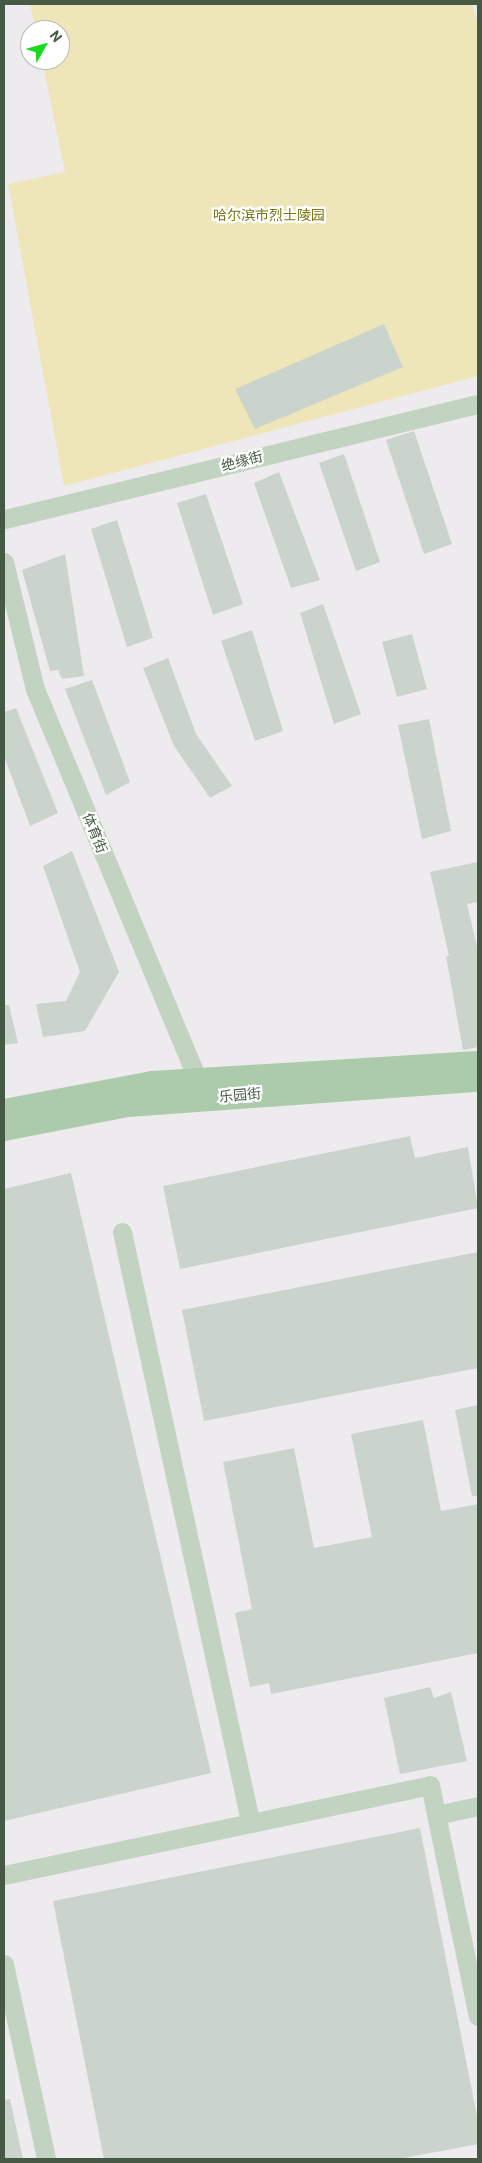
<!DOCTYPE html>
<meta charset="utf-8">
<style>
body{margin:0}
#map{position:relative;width:482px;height:2163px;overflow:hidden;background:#edebee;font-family:Roboto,"Noto Sans SC",sans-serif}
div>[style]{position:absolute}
.green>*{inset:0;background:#eee6b8}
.building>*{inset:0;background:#cad4cc}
.minor>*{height:19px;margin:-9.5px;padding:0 9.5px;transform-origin:9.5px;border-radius:9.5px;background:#c2d3c1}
.major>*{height:24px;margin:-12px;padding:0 12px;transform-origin:12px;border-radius:12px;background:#abcbaa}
span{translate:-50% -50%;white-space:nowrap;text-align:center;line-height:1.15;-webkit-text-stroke:4.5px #fff;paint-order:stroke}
.park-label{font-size:14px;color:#797615}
.street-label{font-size:14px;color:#455944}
.frame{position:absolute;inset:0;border:5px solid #455944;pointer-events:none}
.north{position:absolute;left:20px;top:20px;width:50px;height:50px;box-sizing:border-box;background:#fff;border:1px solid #b5bdb4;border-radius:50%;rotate:52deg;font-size:14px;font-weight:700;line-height:20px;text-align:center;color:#455944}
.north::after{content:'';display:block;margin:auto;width:18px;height:22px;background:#17dc1e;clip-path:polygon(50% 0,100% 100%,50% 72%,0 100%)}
</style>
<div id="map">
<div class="green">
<div style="clip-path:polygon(30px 4px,472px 4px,478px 23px,478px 376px,64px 486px,8px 184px,65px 172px,42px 60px,60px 60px,60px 30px,35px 30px)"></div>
</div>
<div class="building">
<div style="clip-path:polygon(384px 324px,403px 367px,255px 429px,235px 389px)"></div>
<div style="clip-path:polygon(414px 431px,452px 544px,424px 554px,386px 440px)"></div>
<div style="clip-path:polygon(344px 454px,380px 562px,356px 571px,319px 463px)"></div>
<div style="clip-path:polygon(279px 472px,320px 580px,291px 588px,254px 483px)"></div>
<div style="clip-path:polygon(206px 494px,243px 604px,213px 615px,177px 503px)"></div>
<div style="clip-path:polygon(117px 520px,153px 638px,127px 647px,91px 529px)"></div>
<div style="clip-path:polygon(65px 554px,84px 676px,62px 679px,58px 670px,50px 671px,22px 570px)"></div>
<div style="clip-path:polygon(323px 604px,361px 714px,334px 724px,300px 613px)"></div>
<div style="clip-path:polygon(252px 630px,283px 731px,255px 741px,221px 641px)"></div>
<div style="clip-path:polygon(412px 634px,427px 689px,397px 697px,382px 642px)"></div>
<div style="clip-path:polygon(168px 658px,196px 734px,232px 786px,210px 798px,174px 746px,143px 668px)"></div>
<div style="clip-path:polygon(92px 680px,130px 782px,106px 795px,65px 689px)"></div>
<div style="clip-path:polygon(16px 708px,58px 813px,30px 826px,4px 756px,4px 712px)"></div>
<div style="clip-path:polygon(429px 719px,451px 831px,422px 839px,398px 725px)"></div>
<div style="clip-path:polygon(72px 851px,119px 972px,85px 1031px,43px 1037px,36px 1004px,66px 1001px,80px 972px,43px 866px)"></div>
<div style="clip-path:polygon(478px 862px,478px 902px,467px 904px,478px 951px,478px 1047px,463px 1050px,446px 956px,449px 956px,430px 872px)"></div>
<div style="clip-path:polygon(4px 1005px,9px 1005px,18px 1043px,4px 1045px)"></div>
<div style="clip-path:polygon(410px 1136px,415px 1158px,468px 1147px,478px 1208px,180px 1269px,163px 1186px)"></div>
<div style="clip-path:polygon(71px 1173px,211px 1773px,4px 1821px,4px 1189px)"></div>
<div style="clip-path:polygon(478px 1252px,478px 1368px,204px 1421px,182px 1310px)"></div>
<div style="clip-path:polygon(478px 1405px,478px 1496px,472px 1496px,455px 1410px)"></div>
<div style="clip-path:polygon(423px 1420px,441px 1511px,478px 1504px,478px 1653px,271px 1694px,269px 1683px,250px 1687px,235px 1613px,252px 1609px,223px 1462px,294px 1448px,314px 1548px,372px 1537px,351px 1434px)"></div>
<div style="clip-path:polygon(430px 1687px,434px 1698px,451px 1692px,467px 1761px,400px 1774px,384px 1698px)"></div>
<div style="clip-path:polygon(420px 1828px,478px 2121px,478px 2144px,399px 2159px,104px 2159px,53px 1901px)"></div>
<div style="clip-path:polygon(10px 2099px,23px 2159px,4px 2159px,4px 2100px)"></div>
</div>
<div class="minor">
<div style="left:5px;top:519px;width:487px;rotate:-13.7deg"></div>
<div style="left:4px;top:562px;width:131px;rotate:76.3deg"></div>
<div style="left:35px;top:689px;width:435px;rotate:67.4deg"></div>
<div style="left:122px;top:1232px;width:603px;rotate:77.74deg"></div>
<div style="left:436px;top:1815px;width:43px;rotate:-12.1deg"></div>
<div style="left:4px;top:1875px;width:435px;rotate:-11.9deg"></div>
<div style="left:430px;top:1785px;width:236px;rotate:78.3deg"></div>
<div style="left:4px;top:1964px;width:199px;rotate:77.8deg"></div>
</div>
<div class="major">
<div style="left:4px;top:1111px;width:151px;rotate:-10.7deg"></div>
<div style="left:152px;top:1083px;width:327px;rotate:-3.5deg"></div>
<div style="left:4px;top:1129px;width:126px;rotate:-11deg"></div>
<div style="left:128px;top:1105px;width:351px;rotate:-4.1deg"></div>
</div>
<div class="park-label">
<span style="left:269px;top:215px">哈尔滨市烈士陵园</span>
</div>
<div class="street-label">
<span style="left:242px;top:461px;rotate:-14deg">绝缘街</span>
<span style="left:95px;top:833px;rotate:68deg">体育街</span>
<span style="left:240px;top:1095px;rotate:-5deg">乐园街</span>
</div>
<div class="frame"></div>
<div class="north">N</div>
</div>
